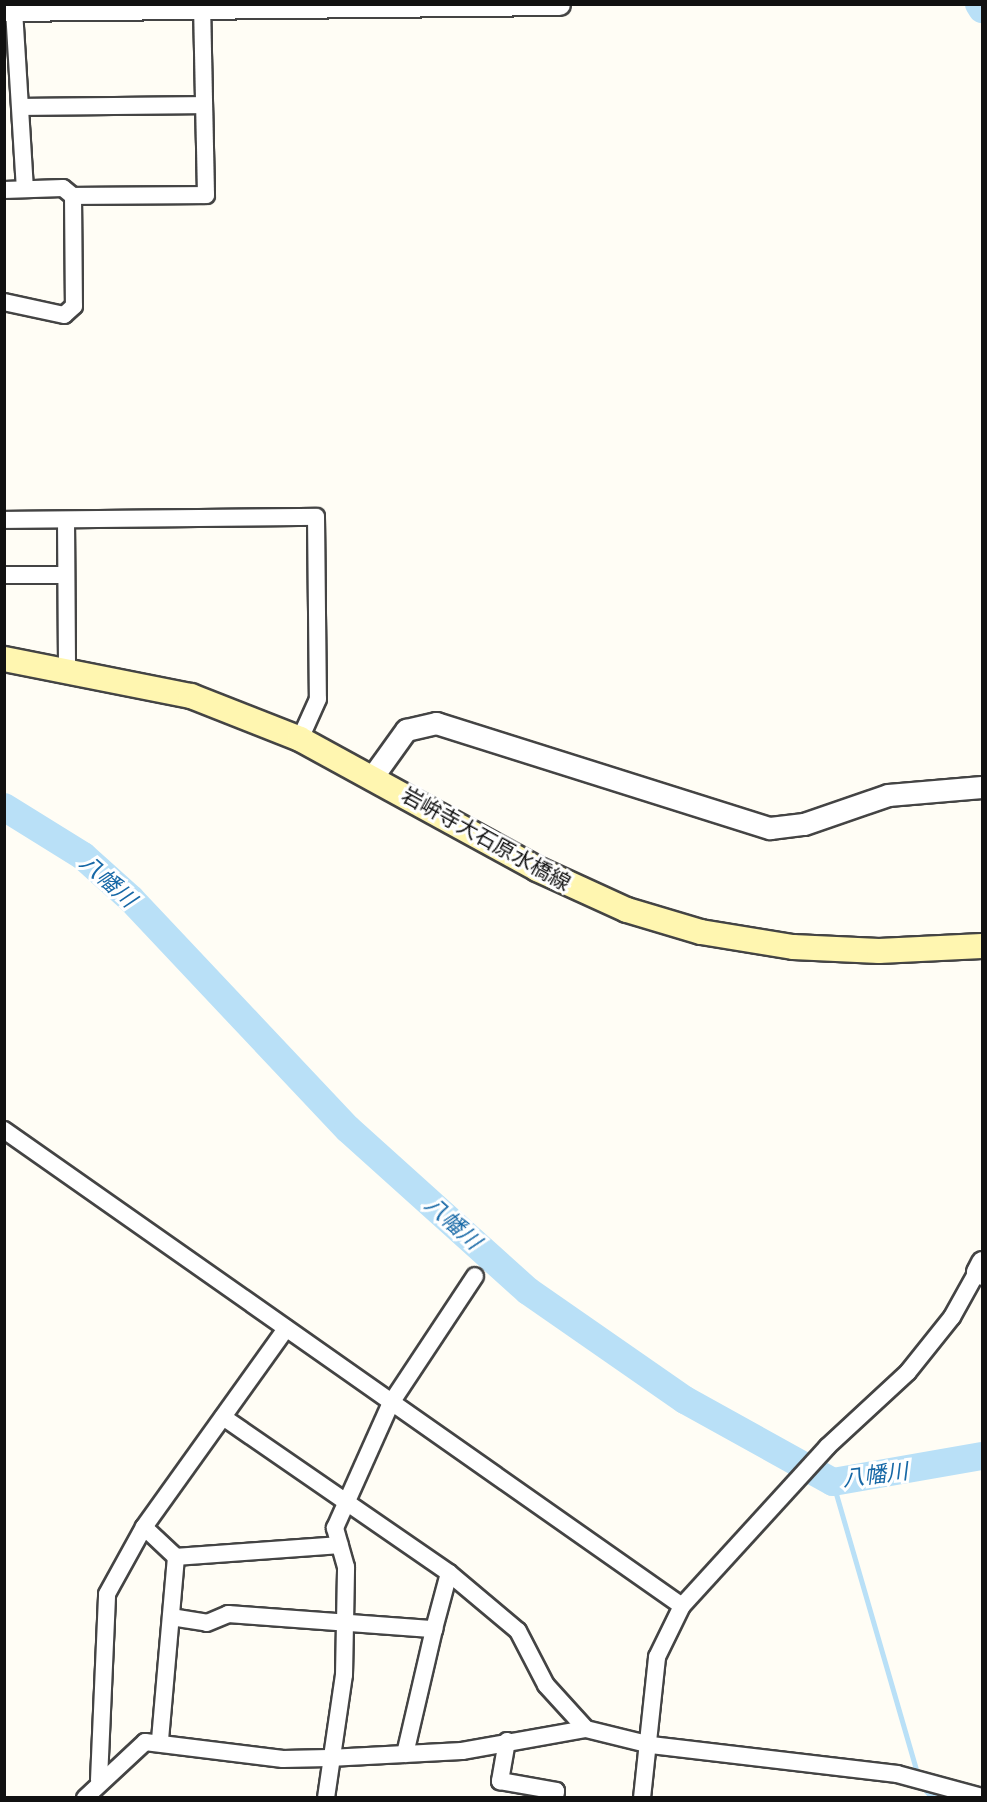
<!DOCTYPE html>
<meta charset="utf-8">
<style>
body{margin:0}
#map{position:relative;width:987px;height:1802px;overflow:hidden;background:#fffdf5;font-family:Merriweather,"Noto Sans JP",serif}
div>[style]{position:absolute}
.stream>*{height:4.5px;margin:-2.25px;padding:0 2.25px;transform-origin:2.25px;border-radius:2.25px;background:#b9e0f7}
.river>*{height:28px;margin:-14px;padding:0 14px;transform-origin:14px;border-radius:14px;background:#b9e0f7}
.roads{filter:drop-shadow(2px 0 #444) drop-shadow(-2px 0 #444) drop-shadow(0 2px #444) drop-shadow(0 -2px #444)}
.minor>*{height:16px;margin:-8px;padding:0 8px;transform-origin:8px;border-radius:8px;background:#fff}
.tertiary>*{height:21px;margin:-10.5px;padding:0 10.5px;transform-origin:10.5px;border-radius:10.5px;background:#fff}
.secondary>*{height:24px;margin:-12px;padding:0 12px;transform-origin:12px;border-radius:12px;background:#fff6b0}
span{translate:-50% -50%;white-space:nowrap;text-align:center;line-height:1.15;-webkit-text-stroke:6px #fff;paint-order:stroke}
.street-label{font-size:21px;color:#111}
.water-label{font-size:22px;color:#1768a6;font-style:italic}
.frame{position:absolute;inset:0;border:6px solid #111;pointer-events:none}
</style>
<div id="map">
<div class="stream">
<div style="left:833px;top:1482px;width:305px;rotate:73.8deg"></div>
<div style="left:922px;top:1786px;width:12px;rotate:48deg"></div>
<div style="left:930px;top:1795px;width:14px;rotate:12deg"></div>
</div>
<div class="river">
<div style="left:979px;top:4px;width:6px;rotate:59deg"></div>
<div style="left:4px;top:807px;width:93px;rotate:31.8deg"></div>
<div style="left:83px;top:856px;width:64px;rotate:41.9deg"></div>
<div style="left:131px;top:899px;width:316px;rotate:46.7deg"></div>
<div style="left:348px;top:1129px;width:242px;rotate:42deg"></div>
<div style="left:528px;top:1291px;width:191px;rotate:34.8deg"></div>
<div style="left:685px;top:1400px;width:169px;rotate:29deg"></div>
<div style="left:833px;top:1482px;width:151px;rotate:-9.9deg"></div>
</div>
<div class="roads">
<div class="minor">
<div style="left:14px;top:10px;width:179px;rotate:86.5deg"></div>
<div style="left:24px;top:107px;width:180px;rotate:-0.6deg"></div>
<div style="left:4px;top:190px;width:59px;rotate:-1.9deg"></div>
<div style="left:63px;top:188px;width:13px;rotate:39deg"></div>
<div style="left:73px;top:196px;width:110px;rotate:89.5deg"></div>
<div style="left:74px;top:306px;width:13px;rotate:138deg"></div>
<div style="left:64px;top:315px;width:61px;rotate:-167.8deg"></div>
<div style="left:73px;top:196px;width:133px;rotate:-0.4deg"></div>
<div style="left:206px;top:195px;width:187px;rotate:-91.2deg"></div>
<div style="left:4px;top:520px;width:312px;rotate:-0.6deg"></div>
<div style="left:316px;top:517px;width:182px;rotate:89.4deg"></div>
<div style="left:318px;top:699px;width:44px;rotate:114.2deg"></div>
<div style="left:66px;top:520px;width:148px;rotate:89.6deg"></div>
<div style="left:4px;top:575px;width:62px"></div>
<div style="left:4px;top:1130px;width:828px;rotate:35.07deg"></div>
<div style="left:223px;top:1417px;width:275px;rotate:34.6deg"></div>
<div style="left:449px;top:1573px;width:90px;rotate:40deg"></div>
<div style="left:518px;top:1631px;width:61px;rotate:62.6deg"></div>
<div style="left:546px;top:1685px;width:59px;rotate:47.7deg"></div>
<div style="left:144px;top:1527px;width:44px;rotate:43.2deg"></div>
<div style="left:176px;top:1557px;width:185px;rotate:95deg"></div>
<div style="left:176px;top:1557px;width:164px;rotate:-4.2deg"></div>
<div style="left:171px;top:1617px;width:36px;rotate:9deg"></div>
<div style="left:207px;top:1623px;width:23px;rotate:-23deg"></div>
<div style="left:228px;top:1614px;width:207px;rotate:4.2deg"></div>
<div style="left:434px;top:1629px;width:58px;rotate:-75deg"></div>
<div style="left:507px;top:1741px;width:41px;rotate:99.9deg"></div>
<div style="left:500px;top:1781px;width:57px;rotate:10.1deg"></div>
<div style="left:556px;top:1791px;width:7px;rotate:98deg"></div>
<div style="left:405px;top:1754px;width:128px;rotate:-76.9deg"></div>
<div style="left:99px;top:1780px;width:186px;rotate:-87.5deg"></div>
<div style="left:107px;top:1594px;width:77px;rotate:-61.1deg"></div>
<div style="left:144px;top:1527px;width:244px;rotate:-54.4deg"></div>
<div style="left:85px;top:1798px;width:82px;rotate:-43deg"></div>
<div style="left:145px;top:1742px;width:139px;rotate:7deg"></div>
<div style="left:283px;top:1759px;width:46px;rotate:-1.2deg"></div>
<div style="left:329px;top:1758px;width:133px;rotate:-3deg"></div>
<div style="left:462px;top:1751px;width:126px;rotate:-10.1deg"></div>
<div style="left:586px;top:1729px;width:67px;rotate:13.8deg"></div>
<div style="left:651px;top:1745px;width:248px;rotate:6.7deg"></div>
<div style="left:897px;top:1774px;width:88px;rotate:15.1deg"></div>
<div style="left:326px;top:1798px;width:124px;rotate:-81.7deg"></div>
<div style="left:344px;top:1675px;width:108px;rotate:-88.9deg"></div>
<div style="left:346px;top:1567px;width:41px;rotate:-105.8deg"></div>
<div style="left:335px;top:1528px;width:137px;rotate:-65.9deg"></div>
<div style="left:391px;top:1403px;width:152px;rotate:-56.5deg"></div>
<div style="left:642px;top:1798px;width:142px;rotate:-83.9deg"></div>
<div style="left:657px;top:1657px;width:57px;rotate:-63.9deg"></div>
<div style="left:682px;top:1606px;width:215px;rotate:-47.6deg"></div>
<div style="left:827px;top:1447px;width:110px;rotate:-42.8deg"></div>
<div style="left:908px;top:1372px;width:70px;rotate:-51.3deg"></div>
<div style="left:952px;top:1317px;width:51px;rotate:-60.9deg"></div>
</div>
<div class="tertiary">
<div style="left:4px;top:10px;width:555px;rotate:-0.62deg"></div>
<div style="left:373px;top:776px;width:57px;rotate:-54.3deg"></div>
<div style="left:406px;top:730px;width:31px;rotate:-13deg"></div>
<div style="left:436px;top:723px;width:350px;rotate:17.5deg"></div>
<div style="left:770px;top:828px;width:34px;rotate:-7deg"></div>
<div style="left:804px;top:824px;width:89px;rotate:-19deg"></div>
<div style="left:888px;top:795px;width:94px;rotate:-4.9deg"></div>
<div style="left:982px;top:1262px;width:11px;rotate:117deg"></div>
<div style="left:977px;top:1272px;width:5px;rotate:22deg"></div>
</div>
<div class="secondary">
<div style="left:4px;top:659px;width:191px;rotate:11.2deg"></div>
<div style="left:191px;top:696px;width:117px;rotate:21.5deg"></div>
<div style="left:300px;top:739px;width:270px;rotate:28.7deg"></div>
<div style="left:537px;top:869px;width:99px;rotate:24.5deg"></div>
<div style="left:627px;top:910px;width:77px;rotate:16.6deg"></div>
<div style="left:701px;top:932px;width:93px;rotate:9.3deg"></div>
<div style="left:793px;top:947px;width:86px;rotate:2.7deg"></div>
<div style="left:879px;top:951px;width:103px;rotate:-2.8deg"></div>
</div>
</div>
<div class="street-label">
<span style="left:486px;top:839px;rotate:29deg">岩峅寺大石原水橋線</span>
</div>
<div class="water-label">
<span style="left:108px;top:881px;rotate:42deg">八幡川</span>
<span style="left:453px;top:1223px;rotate:42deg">八幡川</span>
<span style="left:875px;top:1475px;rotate:-7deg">八幡川</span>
</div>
<div class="frame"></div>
</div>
